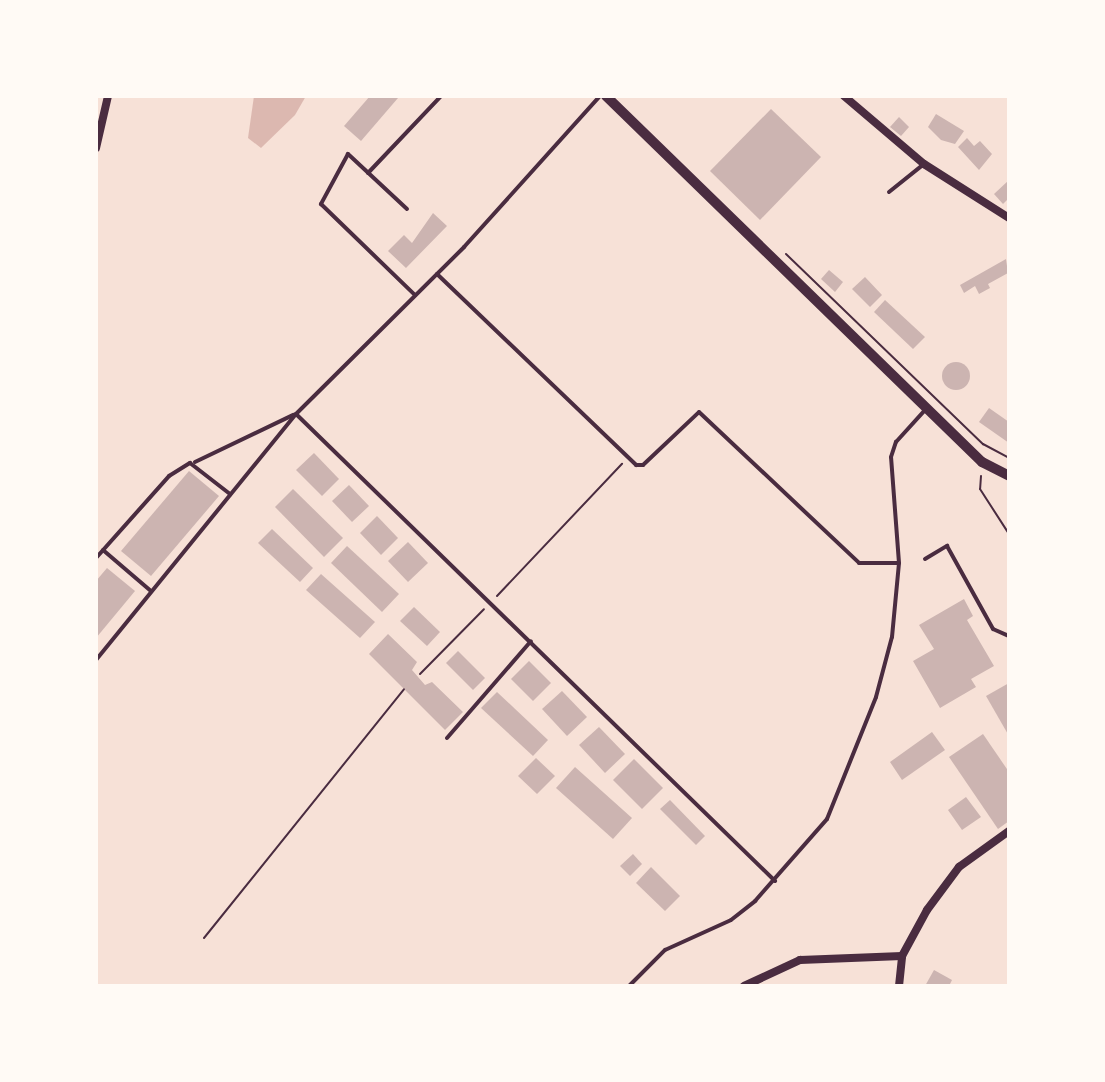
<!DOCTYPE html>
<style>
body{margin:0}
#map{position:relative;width:1105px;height:1082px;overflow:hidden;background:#f7e1d7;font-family:"Noto Sans",sans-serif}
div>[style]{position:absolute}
.water>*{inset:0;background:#dcb8b0}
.building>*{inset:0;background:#ccb4b1}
.round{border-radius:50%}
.path>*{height:2px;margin:-1px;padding:0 1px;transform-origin:1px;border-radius:1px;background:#4a2c40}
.service>*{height:4px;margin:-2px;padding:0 2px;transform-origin:2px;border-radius:2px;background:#4a2c40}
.minor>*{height:8px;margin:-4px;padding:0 4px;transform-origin:4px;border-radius:4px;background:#4a2c40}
.tertiary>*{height:10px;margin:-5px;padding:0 5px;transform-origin:5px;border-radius:5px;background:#4a2c40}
span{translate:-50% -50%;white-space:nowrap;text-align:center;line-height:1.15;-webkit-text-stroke:6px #fffaf5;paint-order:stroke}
.frame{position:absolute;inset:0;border:98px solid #fffaf5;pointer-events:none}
</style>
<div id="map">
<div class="water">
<div style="clip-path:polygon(254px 96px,306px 96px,295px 115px,261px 148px,248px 138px)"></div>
</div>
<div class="building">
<div style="clip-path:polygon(370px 96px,398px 98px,361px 141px,344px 126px)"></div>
<div style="clip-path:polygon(771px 109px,821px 157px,760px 220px,710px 171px)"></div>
<div style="clip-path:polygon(936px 114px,964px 131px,955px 144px,941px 140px,928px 127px)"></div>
<div style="clip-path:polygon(899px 117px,909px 127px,901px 136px,890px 127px)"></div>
<div style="clip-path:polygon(967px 138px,974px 146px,980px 141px,992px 154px,979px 170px,958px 147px)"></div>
<div style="clip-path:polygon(1009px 180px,1009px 198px,1003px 204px,994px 194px)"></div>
<div style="clip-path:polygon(433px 213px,447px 226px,406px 268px,388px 251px,404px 235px,412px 243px)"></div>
<div style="clip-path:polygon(1006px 259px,1008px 273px,988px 284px,990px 288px,979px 294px,975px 286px,964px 293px,960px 285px)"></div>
<div style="clip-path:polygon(829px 270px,843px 282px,835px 292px,821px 279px)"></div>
<div style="clip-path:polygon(865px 277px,882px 295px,870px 307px,852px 289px)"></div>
<div style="clip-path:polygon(885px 300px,925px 337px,913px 349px,874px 312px)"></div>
<div class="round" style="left:942px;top:362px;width:28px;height:28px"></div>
<div style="clip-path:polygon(989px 408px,1009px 422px,1009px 443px,979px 422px)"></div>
<div style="clip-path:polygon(314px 453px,339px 479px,322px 496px,296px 470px)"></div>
<div style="clip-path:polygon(189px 471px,219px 496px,151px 576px,121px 551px)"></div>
<div style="clip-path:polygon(349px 485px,369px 506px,352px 522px,332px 501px)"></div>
<div style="clip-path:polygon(293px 489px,343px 538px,324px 557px,275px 507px)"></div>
<div style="clip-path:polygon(377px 516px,398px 538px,381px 555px,360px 533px)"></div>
<div style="clip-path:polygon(272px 529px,313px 568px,300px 582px,258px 543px)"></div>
<div style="clip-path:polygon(408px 542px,428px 563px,408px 582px,388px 561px)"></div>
<div style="clip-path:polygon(347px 546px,399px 594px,382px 612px,331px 563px)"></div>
<div style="clip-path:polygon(107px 568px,135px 591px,96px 638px,96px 581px)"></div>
<div style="clip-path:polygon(321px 574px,375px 622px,360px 638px,306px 590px)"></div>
<div style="clip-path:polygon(964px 599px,973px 616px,967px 620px,994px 666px,971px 679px,976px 687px,940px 708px,913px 661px,934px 649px,919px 625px)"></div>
<div style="clip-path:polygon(414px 607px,440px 632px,427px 646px,400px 621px)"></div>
<div style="clip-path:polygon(388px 634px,417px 662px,412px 670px,425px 685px,432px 682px,463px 712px,445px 730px,369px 654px)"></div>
<div style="clip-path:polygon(458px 651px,485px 678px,473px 690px,446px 663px)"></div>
<div style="clip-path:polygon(529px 661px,551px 683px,533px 701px,511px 679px)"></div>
<div style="clip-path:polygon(1009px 683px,1009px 736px,986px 696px)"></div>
<div style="clip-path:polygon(562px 691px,587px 717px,567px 736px,542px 709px)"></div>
<div style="clip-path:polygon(497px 692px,548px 740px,533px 756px,481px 708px)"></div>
<div style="clip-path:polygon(599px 727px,625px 754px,605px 773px,579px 745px)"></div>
<div style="clip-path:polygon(932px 732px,945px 750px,902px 780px,890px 762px)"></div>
<div style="clip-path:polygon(983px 734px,1009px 772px,1009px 821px,998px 829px,949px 757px)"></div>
<div style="clip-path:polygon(536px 758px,555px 776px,537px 794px,518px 776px)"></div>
<div style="clip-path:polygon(634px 759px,663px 788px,642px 809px,613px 780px)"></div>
<div style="clip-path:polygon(575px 767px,632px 818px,613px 839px,556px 788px)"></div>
<div style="clip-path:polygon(966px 797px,981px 817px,962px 830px,948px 810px)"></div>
<div style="clip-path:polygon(670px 800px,705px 836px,696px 845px,660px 809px)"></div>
<div style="clip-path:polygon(633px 854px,642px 864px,630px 876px,620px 866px)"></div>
<div style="clip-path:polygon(651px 867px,680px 896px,665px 911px,636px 883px)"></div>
<div style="clip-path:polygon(934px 970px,952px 980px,949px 986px,925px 986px)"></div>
</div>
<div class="path">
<div style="left:786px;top:254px;width:274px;rotate:44deg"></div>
<div style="left:983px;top:444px;width:30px;rotate:28deg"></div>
<div style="left:981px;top:476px;width:13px;rotate:94deg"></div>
<div style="left:980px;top:489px;width:54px;rotate:57.2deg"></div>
<div style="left:497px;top:596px;width:182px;rotate:-46.6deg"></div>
<div style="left:420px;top:674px;width:91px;rotate:-45.4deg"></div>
<div style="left:204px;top:938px;width:319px;rotate:-51.2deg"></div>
</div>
<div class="service">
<div style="left:368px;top:173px;width:106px;rotate:-46.5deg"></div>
<div style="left:889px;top:192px;width:45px;rotate:-38.7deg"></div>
<div style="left:407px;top:209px;width:81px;rotate:-137deg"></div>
<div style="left:348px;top:154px;width:57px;rotate:118.4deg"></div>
<div style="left:321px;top:204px;width:131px;rotate:44.1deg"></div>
<div style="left:437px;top:274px;width:276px;rotate:43.8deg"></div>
<div style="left:636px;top:465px;width:7px"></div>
<div style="left:643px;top:465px;width:77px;rotate:-43.4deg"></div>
<div style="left:699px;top:412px;width:220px;rotate:43.3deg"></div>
<div style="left:859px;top:563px;width:39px"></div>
<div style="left:296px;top:414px;width:669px;rotate:44.27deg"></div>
<div style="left:195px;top:462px;width:109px;rotate:-25.6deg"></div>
<div style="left:103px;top:550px;width:63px;rotate:40.5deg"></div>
<div style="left:96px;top:558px;width:110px;rotate:-48.3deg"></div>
<div style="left:169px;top:476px;width:25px;rotate:-32deg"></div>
<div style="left:190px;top:463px;width:51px;rotate:37.8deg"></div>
<div style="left:925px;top:559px;width:26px;rotate:-31deg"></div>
<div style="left:947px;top:546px;width:95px;rotate:61deg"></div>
<div style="left:993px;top:629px;width:17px;rotate:24deg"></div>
<div style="left:96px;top:660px;width:317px;rotate:-50.9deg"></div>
<div style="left:296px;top:414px;width:237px;rotate:-44.8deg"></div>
<div style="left:464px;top:247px;width:203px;rotate:-48deg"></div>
<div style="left:447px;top:738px;width:128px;rotate:-49.1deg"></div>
<div style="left:629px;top:986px;width:51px;rotate:-45deg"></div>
<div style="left:665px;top:950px;width:72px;rotate:-24.4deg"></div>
<div style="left:731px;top:920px;width:31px;rotate:-38deg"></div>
<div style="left:755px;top:901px;width:109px;rotate:-48.7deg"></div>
<div style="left:827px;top:819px;width:131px;rotate:-68.1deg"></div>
<div style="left:876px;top:697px;width:62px;rotate:-75.1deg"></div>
<div style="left:892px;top:637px;width:74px;rotate:-84.6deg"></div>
<div style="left:899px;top:563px;width:106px;rotate:-94.3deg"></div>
<div style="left:891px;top:457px;width:16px;rotate:-72deg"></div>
<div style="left:896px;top:442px;width:45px;rotate:-47.7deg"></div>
</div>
<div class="minor">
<div style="left:844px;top:96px;width:105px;rotate:40.4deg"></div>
<div style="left:924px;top:164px;width:101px;rotate:32.4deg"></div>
<div style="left:96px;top:148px;width:53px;rotate:-77deg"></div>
<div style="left:744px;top:986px;width:62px;rotate:-24.9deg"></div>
<div style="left:800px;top:960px;width:102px;rotate:-2.2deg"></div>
<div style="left:899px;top:986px;width:30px;rotate:-84deg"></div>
<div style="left:902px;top:956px;width:52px;rotate:-61.5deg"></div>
<div style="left:927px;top:910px;width:54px;rotate:-53.3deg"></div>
<div style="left:959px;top:867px;width:62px;rotate:-35.8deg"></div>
</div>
<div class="tertiary">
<div style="left:606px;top:96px;width:525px;rotate:44.23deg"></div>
<div style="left:982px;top:462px;width:30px;rotate:27deg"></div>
</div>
<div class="frame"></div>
</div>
